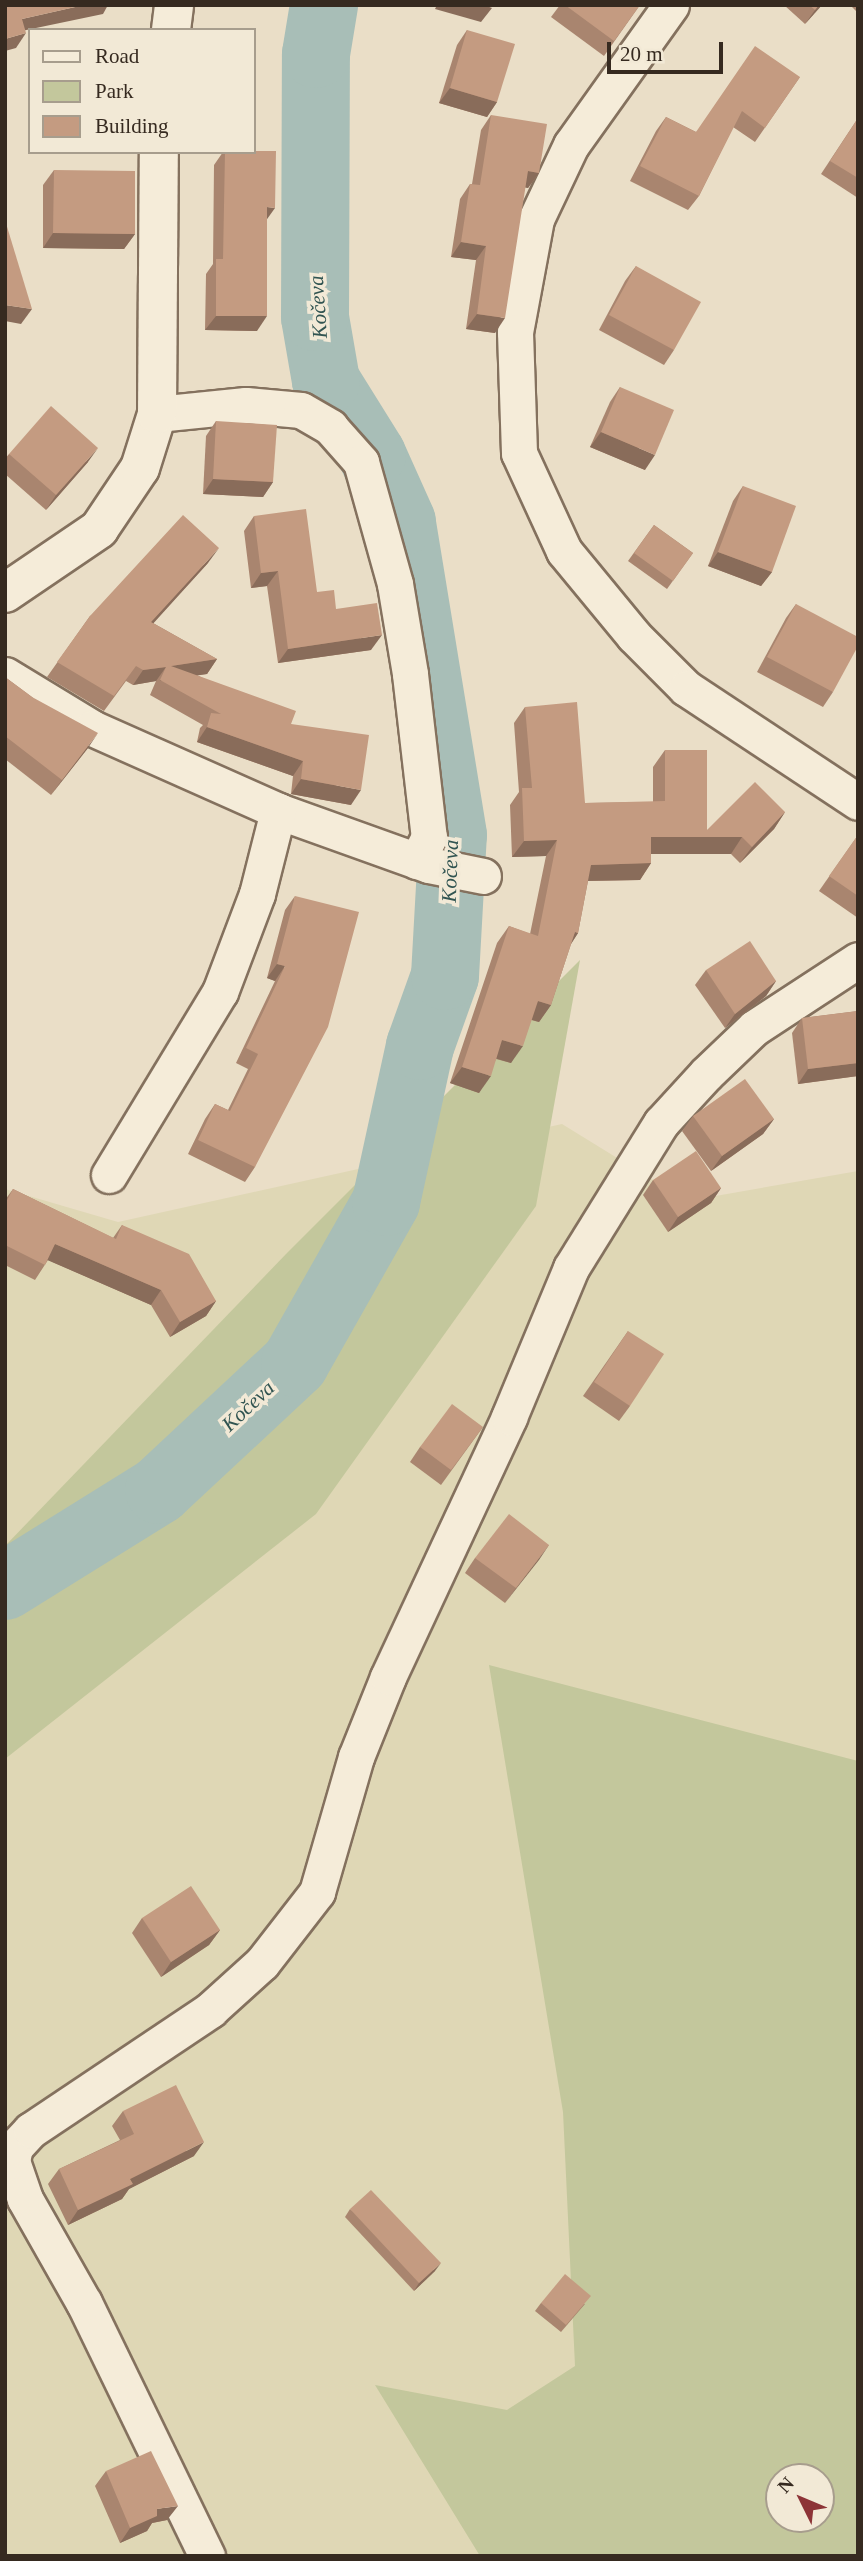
<!DOCTYPE html>
<meta charset="utf-8">
<style>
body{margin:0}
#map{position:relative;width:863px;height:2561px;overflow:hidden;background:#eadec7;font-family:Georgia,serif}
div>[style]{position:absolute}
.farmland>*{inset:0;background:#dfd7b5}
.green>*{inset:0;background:#c3c79c}
.river>*{height:68px;margin:-34px;padding:0 34px;transform-origin:34px;border-radius:34px;background:#a8beb7}
.roads{filter:drop-shadow(2px 0 #84715e) drop-shadow(-2px 0 #84715e) drop-shadow(0 2px #84715e) drop-shadow(0 -2px #84715e)}
.street>*{height:35px;margin:-17.5px;padding:0 17.5px;transform-origin:17.5px;border-radius:17.5px;background:#f5ecd9}
.secondary>*{height:38px;margin:-19px;padding:0 19px;transform-origin:19px;border-radius:19px;background:#f5ecd9}
.wall>*{inset:0;background:#a9856f}
.shaded-wall>*{inset:0;background:#896c5a}
.building>*{inset:0;background:#c49b81}
span{translate:-50% -50%;white-space:nowrap;text-align:center;line-height:1.15;-webkit-text-stroke:7px #f2e9d6;paint-order:stroke}
.water-label{font-size:21px;color:#315451;font-style:italic}
.frame{position:absolute;inset:0;border:7px solid #362a20;pointer-events:none}
.legend{position:absolute;left:28px;top:28px;width:228px;height:126px;box-sizing:border-box;background:#f2e9d6;border:2px solid #a79d8d;margin:0;padding:9px 12px;list-style:none;font-size:21px;color:#362a20}
.legend li{display:flex;align-items:center;gap:14px;height:35px}
.legend b{width:35px;border:2px solid #a79d8d}
.north{position:absolute;left:765px;top:2463px;width:70px;height:70px;box-sizing:border-box;background:#f2e9d6;border:2px solid #a79d8d;border-radius:50%;rotate:313deg;font-size:19px;font-weight:700;line-height:28px;text-align:center;color:#362a20}
.north::after{content:'';display:block;margin:auto;width:24px;height:32px;background:#8d3437;clip-path:polygon(50% 0,100% 100%,50% 72%,0 100%)}
.scale{position:absolute;left:607px;top:42px;width:116px;height:32px;box-sizing:border-box;border:4px solid #362a20;border-top:0;padding-left:9px;font-size:21px;line-height:24px;white-space:nowrap;color:#362a20;-webkit-text-stroke:5px #f2e9d6;paint-order:stroke}
</style>
<div id="map">
<div class="farmland">
<div style="clip-path:polygon(evenodd,562px 1124px,687px 1201px,858px 1171px,858px 2556px,5px 2556px,5px 1189px,118px 1222px,562px 1124px,779px 2477px,821px 2477px,821px 2519px,779px 2519px,779px 2477px)"></div>
</div>
<div class="green">
<div style="clip-path:polygon(580px 960px,536px 1206px,316px 1514px,5px 1759px,5px 1546px,287px 1253px)"></div>
<div style="clip-path:polygon(evenodd,489px 1665px,858px 1761px,858px 2556px,480px 2556px,375px 2385px,507px 2410px,575px 2366px,563px 2112px,489px 1665px,779px 2477px,821px 2477px,821px 2519px,779px 2519px,779px 2477px)"></div>
</div>
<div class="river">
<div style="left:5px;top:1586px;width:181px;rotate:-31.9deg"></div>
<div style="left:159px;top:1490px;width:186px;rotate:-43deg"></div>
<div style="left:295px;top:1363px;width:185px;rotate:-60.5deg"></div>
<div style="left:386px;top:1202px;width:160px;rotate:-77.7deg"></div>
<div style="left:420px;top:1046px;width:74px;rotate:-70.3deg"></div>
<div style="left:445px;top:976px;width:141px;rotate:-86.8deg"></div>
<div style="left:453px;top:835px;width:317px;rotate:-99.3deg"></div>
<div style="left:402px;top:522px;width:73px;rotate:-114.1deg"></div>
<div style="left:372px;top:455px;width:87px;rotate:-121.9deg"></div>
<div style="left:326px;top:381px;width:65px;rotate:-99.8deg"></div>
<div style="left:315px;top:317px;width:263px;rotate:-89.8deg"></div>
<div style="left:316px;top:54px;width:50px;rotate:-80.7deg"></div>
</div>
<div class="roads">
<div class="street">
<div style="left:671px;top:5px;width:172px;rotate:125.5deg"></div>
<div style="left:571px;top:145px;width:82px;rotate:115.3deg"></div>
<div style="left:536px;top:219px;width:115px;rotate:100.5deg"></div>
<div style="left:515px;top:332px;width:121px;rotate:88.1deg"></div>
<div style="left:519px;top:453px;width:108px;rotate:65.3deg"></div>
<div style="left:564px;top:551px;width:110px;rotate:50.5deg"></div>
<div style="left:634px;top:636px;width:74px;rotate:45deg"></div>
<div style="left:686px;top:688px;width:206px;rotate:33.5deg"></div>
<div style="left:157px;top:414px;width:89px;rotate:-5.8deg"></div>
<div style="left:246px;top:405px;width:55px;rotate:5.2deg"></div>
<div style="left:301px;top:410px;width:34px;rotate:30deg"></div>
<div style="left:330px;top:427px;width:47px;rotate:48.5deg"></div>
<div style="left:361px;top:462px;width:127px;rotate:74.4deg"></div>
<div style="left:395px;top:584px;width:91px;rotate:80.5deg"></div>
<div style="left:410px;top:674px;width:164px;rotate:83.4deg"></div>
<div style="left:429px;top:837px;width:27px;rotate:117deg"></div>
<div style="left:5px;top:675px;width:102px;rotate:31.3deg"></div>
<div style="left:92px;top:728px;width:204px;rotate:24deg"></div>
<div style="left:278px;top:811px;width:160px;rotate:19.7deg"></div>
<div style="left:429px;top:865px;width:55px;rotate:11.5deg"></div>
<div style="left:109px;top:1175px;width:214px;rotate:-58.8deg"></div>
<div style="left:220px;top:992px;width:105px;rotate:-69.3deg"></div>
<div style="left:257px;top:894px;width:86px;rotate:-75.8deg"></div>
<div style="left:207px;top:2556px;width:281px;rotate:-115.9deg"></div>
<div style="left:84px;top:2303px;width:120px;rotate:-119.6deg"></div>
<div style="left:25px;top:2199px;width:40px;rotate:-108.9deg"></div>
<div style="left:12px;top:2161px;width:14px;rotate:-78deg"></div>
<div style="left:15px;top:2147px;width:23px;rotate:-47deg"></div>
<div style="left:31px;top:2130px;width:216px;rotate:-33.8deg"></div>
<div style="left:210px;top:2010px;width:70px;rotate:-42.1deg"></div>
<div style="left:262px;top:1963px;width:90px;rotate:-52.2deg"></div>
<div style="left:317px;top:1892px;width:141px;rotate:-73.9deg"></div>
<div style="left:356px;top:1757px;width:86px;rotate:-68.2deg"></div>
<div style="left:388px;top:1677px;width:287px;rotate:-65deg"></div>
<div style="left:509px;top:1417px;width:161px;rotate:-67.4deg"></div>
<div style="left:571px;top:1268px;width:171px;rotate:-58.2deg"></div>
<div style="left:661px;top:1123px;width:67px;rotate:-47.4deg"></div>
<div style="left:706px;top:1074px;width:66px;rotate:-43.8deg"></div>
<div style="left:754px;top:1028px;width:124px;rotate:-33.2deg"></div>
</div>
<div class="secondary">
<div style="left:171px;top:30px;width:25px;rotate:-83deg"></div>
<div style="left:5px;top:593px;width:114px;rotate:-34.2deg"></div>
<div style="left:99px;top:529px;width:73px;rotate:-56.1deg"></div>
<div style="left:140px;top:468px;width:57px;rotate:-72.5deg"></div>
<div style="left:157px;top:414px;width:262px;rotate:-89.6deg"></div>
</div>
</div>
<div class="wall">
<div style="clip-path:polygon(560px 5px,640px 5px,604px 56px,551px 17px)"></div>
<div style="clip-path:polygon(784px 5px,822px 5px,805px 24px)"></div>
<div style="clip-path:polygon(850px 5px,858px 5px,858px 13px)"></div>
<div style="clip-path:polygon(467px 30px,497px 102px,487px 117px,439px 103px,457px 45px)"></div>
<div style="clip-path:polygon(800px 77px,755px 142px,733px 127px,699px 196px,688px 210px,630px 181px,656px 131px,666px 117px,696px 132px)"></div>
<div style="clip-path:polygon(491px 115px,539px 173px,528px 188px,525px 187px,495px 333px,466px 329px,476px 260px,451px 257px,460px 199px,470px 184px,472px 184px,481px 130px)"></div>
<div style="clip-path:polygon(858px 118px,858px 198px,821px 174px)"></div>
<div style="clip-path:polygon(223px 152px,254px 152px,257px 331px,205px 330px,206px 274px,213px 264px,214px 165px)"></div>
<div style="clip-path:polygon(54px 170px,135px 234px,124px 249px,43px 248px,43px 185px)"></div>
<div style="clip-path:polygon(636px 266px,674px 350px,664px 365px,599px 330px,625px 281px)"></div>
<div style="clip-path:polygon(620px 387px,645px 470px,590px 447px,610px 402px)"></div>
<div style="clip-path:polygon(216px 421px,273px 482px,263px 497px,203px 494px,206px 436px)"></div>
<div style="clip-path:polygon(9px 454px,88px 462px,46px 510px,5px 474px,5px 459px)"></div>
<div style="clip-path:polygon(743px 486px,772px 572px,761px 586px,708px 566px,733px 501px)"></div>
<div style="clip-path:polygon(254px 516px,317px 592px,371px 650px,278px 663px,267px 586px,251px 588px,244px 531px)"></div>
<div style="clip-path:polygon(654px 525px,693px 553px,667px 589px,628px 561px)"></div>
<div style="clip-path:polygon(208px 563px,153px 623px,217px 659px,207px 674px,197px 675px,291px 724px,351px 805px,291px 794px,293px 776px,197px 742px,200px 728px,203px 725px,150px 695px,156px 681px,133px 685px,126px 681px,104px 711px,47px 677px,90px 616px)"></div>
<div style="clip-path:polygon(796px 604px,833px 692px,823px 707px,757px 672px,786px 618px)"></div>
<div style="clip-path:polygon(5px 677px,32px 697px,88px 748px,51px 795px,5px 759px)"></div>
<div style="clip-path:polygon(525px 707px,585px 803px,653px 802px,653px 767px,665px 750px,707px 830px,785px 812px,774px 829px,740px 863px,731px 854px,651px 854px,651px 863px,640px 880px,588px 881px,578px 933px,571px 944px,551px 1005px,539px 1022px,531px 1020px,511px 1063px,496px 1059px,479px 1093px,450px 1083px,497px 943px,509px 926px,530px 934px,546px 856px,512px 857px,510px 805px,519px 792px,514px 723px)"></div>
<div style="clip-path:polygon(858px 835px,858px 918px,819px 891px)"></div>
<div style="clip-path:polygon(295px 896px,255px 1167px,245px 1182px,188px 1154px,205px 1119px,215px 1104px,228px 1110px,248px 1069px,236px 1063px,275px 981px,267px 978px,285px 910px)"></div>
<div style="clip-path:polygon(706px 970px,776px 981px,766px 996px,725px 1028px,695px 985px)"></div>
<div style="clip-path:polygon(858px 1011px,858px 1076px,798px 1084px,792px 1033px,802px 1018px)"></div>
<div style="clip-path:polygon(693px 1116px,774px 1119px,763px 1134px,711px 1171px,682px 1131px)"></div>
<div style="clip-path:polygon(653px 1180px,721px 1188px,711px 1203px,668px 1232px,643px 1195px)"></div>
<div style="clip-path:polygon(13px 1189px,113px 1238px,122px 1225px,216px 1301px,206px 1316px,170px 1337px,151px 1305px,48px 1260px,35px 1280px,5px 1265px,5px 1200px)"></div>
<div style="clip-path:polygon(628px 1331px,630px 1406px,619px 1421px,583px 1396px)"></div>
<div style="clip-path:polygon(483px 1427px,441px 1485px,410px 1462px,420px 1447px)"></div>
<div style="clip-path:polygon(549px 1545px,505px 1603px,465px 1573px,475px 1558px)"></div>
<div style="clip-path:polygon(142px 1918px,220px 1930px,209px 1945px,161px 1977px,132px 1933px)"></div>
<div style="clip-path:polygon(123px 2111px,194px 2156px,129px 2189px,122px 2199px,68px 2225px,48px 2184px,59px 2169px,120px 2140px,112px 2126px)"></div>
<div style="clip-path:polygon(350px 2209px,435px 2271px,414px 2291px,345px 2217px)"></div>
<div style="clip-path:polygon(541px 2303px,585px 2304px,561px 2332px,535px 2311px)"></div>
<div style="clip-path:polygon(106px 2471px,167px 2520px,152px 2523px,147px 2531px,120px 2543px,95px 2486px)"></div>
</div>
<div class="shaded-wall">
<div style="clip-path:polygon(84px 5px,108px 5px,103px 14px,12px 33px,22px 19px)"></div>
<div style="clip-path:polygon(437px 5px,484px 5px,492px 8px,481px 22px,435px 9px)"></div>
<div style="clip-path:polygon(819px 5px,822px 5px,805px 24px,815px 10px)"></div>
<div style="clip-path:polygon(26px 33px,16px 48px,5px 51px,5px 39px)"></div>
<div style="clip-path:polygon(450px 88px,497px 102px,487px 117px,439px 103px)"></div>
<div style="clip-path:polygon(528px 171px,539px 173px,528px 188px,517px 186px)"></div>
<div style="clip-path:polygon(267px 207px,275px 208px,265px 222px)"></div>
<div style="clip-path:polygon(53px 233px,135px 234px,124px 249px,43px 248px)"></div>
<div style="clip-path:polygon(461px 242px,486px 246px,476px 260px,451px 257px)"></div>
<div style="clip-path:polygon(5px 305px,32px 309px,21px 324px,5px 321px)"></div>
<div style="clip-path:polygon(477px 314px,505px 318px,495px 333px,466px 329px)"></div>
<div style="clip-path:polygon(216px 316px,267px 316px,257px 331px,205px 330px)"></div>
<div style="clip-path:polygon(601px 432px,655px 455px,645px 470px,590px 447px)"></div>
<div style="clip-path:polygon(98px 448px,88px 462px,46px 510px,56px 495px)"></div>
<div style="clip-path:polygon(213px 479px,273px 482px,263px 497px,203px 494px)"></div>
<div style="clip-path:polygon(219px 548px,208px 563px,141px 637px,151px 622px)"></div>
<div style="clip-path:polygon(718px 552px,772px 572px,761px 586px,708px 566px)"></div>
<div style="clip-path:polygon(278px 571px,267px 586px,251px 588px,261px 573px)"></div>
<div style="clip-path:polygon(382px 635px,371px 650px,278px 663px,288px 649px)"></div>
<div style="clip-path:polygon(217px 659px,207px 674px,160px 681px,171px 666px)"></div>
<div style="clip-path:polygon(166px 667px,156px 681px,133px 685px,143px 670px)"></div>
<div style="clip-path:polygon(207px 727px,303px 761px,293px 776px,197px 742px)"></div>
<div style="clip-path:polygon(98px 733px,88px 748px,51px 795px,62px 780px)"></div>
<div style="clip-path:polygon(301px 779px,361px 790px,351px 805px,291px 794px)"></div>
<div style="clip-path:polygon(785px 812px,774px 829px,740px 863px,752px 847px)"></div>
<div style="clip-path:polygon(651px 837px,742px 837px,731px 854px,639px 854px)"></div>
<div style="clip-path:polygon(557px 840px,546px 856px,512px 857px,524px 841px)"></div>
<div style="clip-path:polygon(651px 863px,640px 880px,580px 881px,591px 865px)"></div>
<div style="clip-path:polygon(575px 932px,578px 933px,567px 950px)"></div>
<div style="clip-path:polygon(277px 964px,285px 966px,275px 981px,267px 978px)"></div>
<div style="clip-path:polygon(776px 981px,766px 996px,725px 1028px,735px 1014px)"></div>
<div style="clip-path:polygon(538px 1001px,551px 1005px,539px 1022px,526px 1018px)"></div>
<div style="clip-path:polygon(502px 1040px,523px 1046px,511px 1063px,491px 1057px)"></div>
<div style="clip-path:polygon(858px 1063px,858px 1076px,798px 1084px,808px 1069px)"></div>
<div style="clip-path:polygon(462px 1067px,491px 1076px,479px 1093px,450px 1083px)"></div>
<div style="clip-path:polygon(774px 1119px,763px 1134px,711px 1171px,722px 1156px)"></div>
<div style="clip-path:polygon(721px 1188px,711px 1203px,668px 1232px,678px 1217px)"></div>
<div style="clip-path:polygon(55px 1244px,161px 1290px,151px 1305px,45px 1259px)"></div>
<div style="clip-path:polygon(216px 1301px,206px 1316px,170px 1337px,180px 1322px)"></div>
<div style="clip-path:polygon(549px 1545px,539px 1560px,505px 1603px,516px 1588px)"></div>
<div style="clip-path:polygon(220px 1930px,209px 1945px,161px 1977px,171px 1962px)"></div>
<div style="clip-path:polygon(204px 2142px,194px 2156px,129px 2189px,122px 2199px,68px 2225px,78px 2210px,130px 2179px)"></div>
<div style="clip-path:polygon(441px 2263px,435px 2271px,414px 2291px,419px 2283px)"></div>
<div style="clip-path:polygon(178px 2506px,167px 2520px,152px 2523px,147px 2531px,120px 2543px,130px 2528px,157px 2509px)"></div>
</div>
<div class="building">
<div style="clip-path:polygon(5px 5px,84px 5px,22px 19px,26px 33px,5px 39px)"></div>
<div style="clip-path:polygon(565px 5px,640px 5px,614px 41px)"></div>
<div style="clip-path:polygon(809px 5px,819px 5px,815px 10px)"></div>
<div style="clip-path:polygon(467px 30px,515px 44px,497px 102px,450px 88px)"></div>
<div style="clip-path:polygon(755px 46px,800px 77px,765px 128px,742px 111px,699px 196px,640px 166px,666px 117px,696px 132px)"></div>
<div style="clip-path:polygon(491px 115px,547px 124px,539px 173px,528px 171px,505px 318px,477px 314px,486px 246px,461px 242px,470px 184px,480px 185px)"></div>
<div style="clip-path:polygon(858px 118px,858px 178px,830px 161px)"></div>
<div style="clip-path:polygon(254px 151px,276px 151px,275px 208px,267px 207px,267px 316px,216px 316px,216px 259px,223px 259px,225px 152px,254px 152px)"></div>
<div style="clip-path:polygon(54px 170px,135px 171px,135px 234px,53px 233px)"></div>
<div style="clip-path:polygon(5px 220px,32px 309px,5px 305px)"></div>
<div style="clip-path:polygon(636px 266px,701px 302px,674px 350px,609px 315px)"></div>
<div style="clip-path:polygon(620px 387px,674px 410px,655px 455px,601px 432px)"></div>
<div style="clip-path:polygon(51px 406px,98px 448px,56px 495px,9px 454px)"></div>
<div style="clip-path:polygon(216px 421px,277px 425px,273px 482px,213px 479px)"></div>
<div style="clip-path:polygon(743px 486px,796px 506px,772px 572px,718px 552px)"></div>
<div style="clip-path:polygon(306px 509px,317px 592px,334px 590px,336px 609px,377px 603px,382px 635px,288px 649px,278px 571px,261px 573px,254px 516px)"></div>
<div style="clip-path:polygon(183px 515px,219px 548px,151px 622px,217px 659px,171px 666px,296px 711px,291px 724px,369px 735px,361px 790px,301px 779px,303px 761px,207px 727px,211px 713px,221px 714px,160px 680px,166px 667px,143px 670px,136px 666px,114px 696px,57px 662px,90px 616px)"></div>
<div style="clip-path:polygon(654px 525px,693px 553px,673px 581px,634px 553px)"></div>
<div style="clip-path:polygon(796px 604px,858px 637px,858px 646px,833px 692px,767px 657px)"></div>
<div style="clip-path:polygon(5px 677px,32px 697px,98px 733px,62px 780px,5px 736px)"></div>
<div style="clip-path:polygon(577px 702px,585px 803px,665px 801px,665px 750px,707px 750px,707px 830px,755px 782px,785px 812px,752px 847px,742px 837px,651px 837px,651px 863px,591px 865px,578px 933px,575px 932px,551px 1005px,538px 1001px,523px 1046px,502px 1040px,491px 1076px,462px 1067px,509px 926px,538px 936px,557px 840px,524px 841px,522px 788px,532px 788px,525px 707px)"></div>
<div style="clip-path:polygon(858px 835px,858px 896px,829px 876px)"></div>
<div style="clip-path:polygon(295px 896px,359px 912px,328px 1027px,255px 1167px,198px 1140px,215px 1104px,230px 1111px,258px 1054px,246px 1048px,285px 966px,277px 964px)"></div>
<div style="clip-path:polygon(750px 941px,776px 981px,735px 1014px,706px 970px)"></div>
<div style="clip-path:polygon(858px 1011px,858px 1063px,808px 1069px,802px 1018px)"></div>
<div style="clip-path:polygon(745px 1079px,774px 1119px,722px 1156px,693px 1116px)"></div>
<div style="clip-path:polygon(696px 1151px,721px 1188px,678px 1217px,653px 1180px)"></div>
<div style="clip-path:polygon(13px 1189px,116px 1239px,122px 1225px,189px 1254px,216px 1301px,180px 1322px,161px 1290px,55px 1244px,45px 1265px,5px 1245px,5px 1204px)"></div>
<div style="clip-path:polygon(628px 1331px,664px 1354px,630px 1406px,594px 1382px)"></div>
<div style="clip-path:polygon(452px 1404px,483px 1427px,451px 1470px,420px 1447px)"></div>
<div style="clip-path:polygon(509px 1514px,549px 1545px,516px 1588px,475px 1558px)"></div>
<div style="clip-path:polygon(191px 1886px,220px 1930px,171px 1962px,142px 1918px)"></div>
<div style="clip-path:polygon(176px 2085px,204px 2142px,130px 2179px,133px 2184px,78px 2210px,59px 2169px,134px 2134px,123px 2111px)"></div>
<div style="clip-path:polygon(371px 2190px,441px 2263px,419px 2283px,350px 2209px)"></div>
<div style="clip-path:polygon(565px 2274px,591px 2296px,566px 2325px,541px 2303px)"></div>
<div style="clip-path:polygon(151px 2451px,178px 2506px,157px 2509px,157px 2516px,130px 2528px,106px 2471px)"></div>
</div>
<div class="water-label">
<span style="left:318px;top:307px;rotate:-94deg">Kočeva</span>
<span style="left:450px;top:871px;rotate:-88deg">Kočeva</span>
<span style="left:248px;top:1406px;rotate:-43deg">Kočeva</span>
</div>
<div class="frame"></div>
<ul class="legend">
<li><b style="height:9px;background:#f5ecd9"></b>Road</li>
<li><b style="height:19px;background:#c3c79c"></b>Park</li>
<li><b style="height:19px;background:#c49b81"></b>Building</li>
</ul>
<div class="north">N</div>
<div class="scale">20 m</div>
</div>
